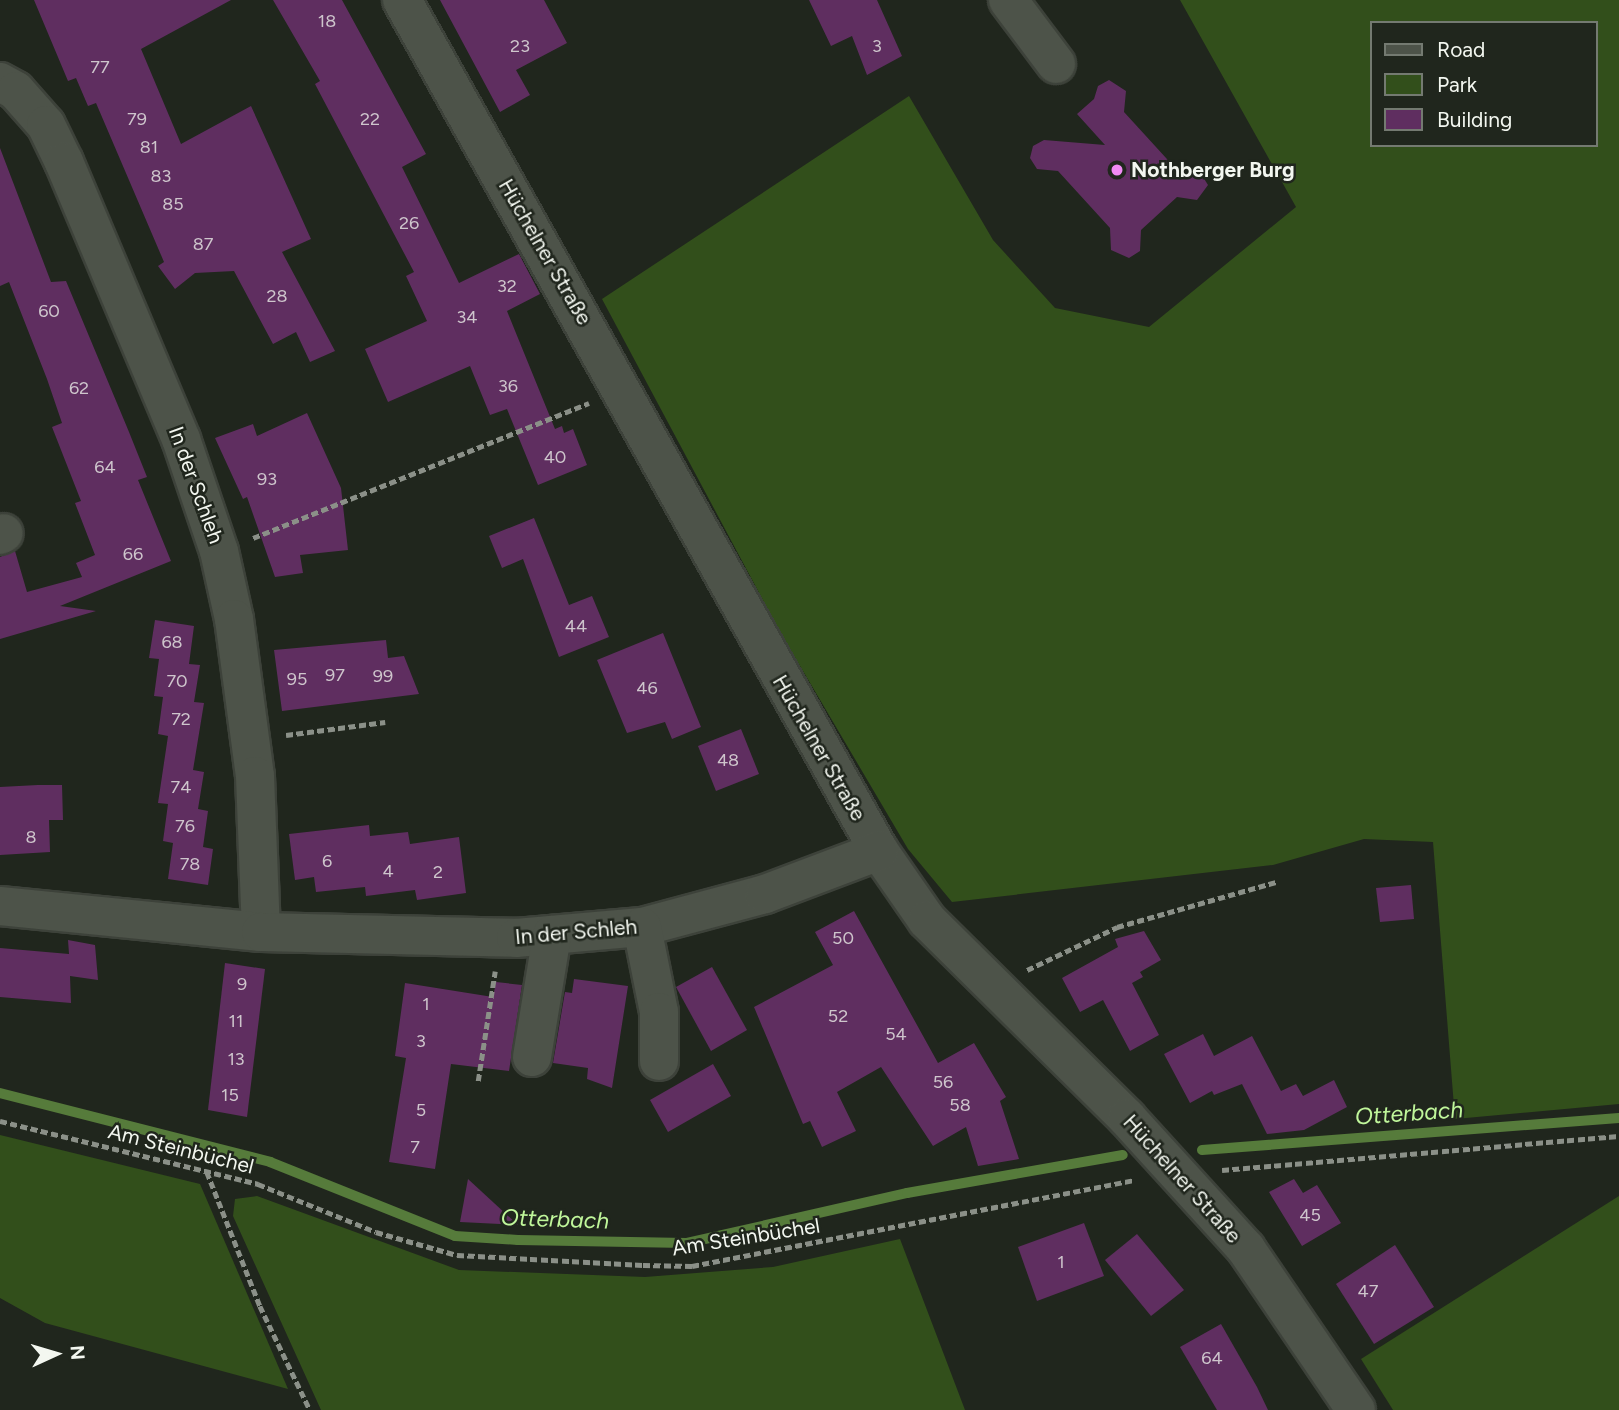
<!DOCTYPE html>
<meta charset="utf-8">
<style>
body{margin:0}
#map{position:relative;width:1619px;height:1410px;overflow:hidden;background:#20261d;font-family:Figtree,sans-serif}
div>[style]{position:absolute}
.green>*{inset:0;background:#324f1b}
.stream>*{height:10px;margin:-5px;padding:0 5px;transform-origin:5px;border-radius:5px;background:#567b3b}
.building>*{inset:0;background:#5f2e60}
.path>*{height:4.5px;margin-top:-2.25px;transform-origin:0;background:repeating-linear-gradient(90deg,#8b9088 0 7px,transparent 0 10.5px)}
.roads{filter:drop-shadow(2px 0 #3d423a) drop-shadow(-2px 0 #3d423a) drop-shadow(0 2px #3d423a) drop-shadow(0 -2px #3d423a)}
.minor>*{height:38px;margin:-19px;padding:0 19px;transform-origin:19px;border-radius:19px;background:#4d5349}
.dots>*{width:19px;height:19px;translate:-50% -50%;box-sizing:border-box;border:4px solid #20261d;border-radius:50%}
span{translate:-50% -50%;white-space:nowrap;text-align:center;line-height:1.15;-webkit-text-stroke:5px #20261d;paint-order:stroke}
.number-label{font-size:18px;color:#cec5cc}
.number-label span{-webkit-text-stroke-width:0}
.poi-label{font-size:21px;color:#f3f7f0;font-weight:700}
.left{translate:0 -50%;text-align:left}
.street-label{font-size:21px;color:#f3f7f0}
.water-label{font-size:23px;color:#c0f79b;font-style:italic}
.legend{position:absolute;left:1370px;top:21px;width:228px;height:126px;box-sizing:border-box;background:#20261d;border:2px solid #747a71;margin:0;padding:9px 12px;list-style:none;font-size:21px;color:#f3f7f0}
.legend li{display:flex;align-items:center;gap:14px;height:35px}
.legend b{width:35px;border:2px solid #747a71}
.north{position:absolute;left:21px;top:1319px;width:70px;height:70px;-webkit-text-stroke:5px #20261d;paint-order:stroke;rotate:86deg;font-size:19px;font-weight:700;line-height:28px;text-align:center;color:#f3f7f0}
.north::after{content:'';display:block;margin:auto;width:24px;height:32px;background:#f3f7f0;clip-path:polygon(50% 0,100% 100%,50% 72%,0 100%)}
</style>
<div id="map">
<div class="green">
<div style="clip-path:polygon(evenodd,1180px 0,1619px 0,1619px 1104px,1455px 1119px,1433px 842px,1364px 839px,1273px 865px,952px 902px,908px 849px,780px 632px,602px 299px,909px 96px,993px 240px,1055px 308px,1149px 327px,1296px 207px,1180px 0,1372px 23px,1596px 23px,1596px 145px,1372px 145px,1372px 23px)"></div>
<div style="clip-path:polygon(0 1135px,200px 1184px,288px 1389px,45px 1323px,0 1298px)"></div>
<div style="clip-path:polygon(257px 1196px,459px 1270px,645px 1277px,773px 1267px,900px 1239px,965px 1410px,321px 1410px,233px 1216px,235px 1199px)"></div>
<div style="clip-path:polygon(1619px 1196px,1619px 1410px,1393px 1410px,1361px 1359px)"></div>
</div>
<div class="stream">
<div style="left:0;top:1093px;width:279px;rotate:14.3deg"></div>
<div style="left:270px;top:1162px;width:199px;rotate:21.8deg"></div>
<div style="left:455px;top:1236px;width:63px;rotate:3.6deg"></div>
<div style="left:518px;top:1240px;width:169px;rotate:1deg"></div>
<div style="left:687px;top:1243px;width:226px;rotate:-12.8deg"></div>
<div style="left:907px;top:1193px;width:219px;rotate:-10deg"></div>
<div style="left:1202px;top:1150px;width:418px;rotate:-4.4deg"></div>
</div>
<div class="building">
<div style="clip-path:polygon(34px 0,231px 0,141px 49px,181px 144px,251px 106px,311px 239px,282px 252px,335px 351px,310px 362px,296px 332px,273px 344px,234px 271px,195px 273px,175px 289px,158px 266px,164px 262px,96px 103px,88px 106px,76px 78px,68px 81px)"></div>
<div style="clip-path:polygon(273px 0,342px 0,426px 154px,402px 167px,459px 283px,519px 254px,540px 294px,507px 311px,555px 429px,562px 426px,564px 433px,573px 429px,587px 465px,538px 485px,507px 409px,490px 415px,470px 366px,388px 402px,365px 349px,427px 321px,406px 276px,414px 272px,315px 84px,320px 81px)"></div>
<div style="clip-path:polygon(440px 0,544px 0,567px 43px,516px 70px,530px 95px,500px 112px)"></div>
<div style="clip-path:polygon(809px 0,877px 0,902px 56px,867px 75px,852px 36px,831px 46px)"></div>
<div style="clip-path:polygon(1109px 80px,1126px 91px,1124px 112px,1177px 170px,1198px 169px,1208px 185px,1197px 200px,1177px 197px,1141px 230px,1140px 251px,1129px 258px,1111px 250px,1110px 228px,1058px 171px,1037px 169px,1030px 158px,1033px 146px,1044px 140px,1105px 145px,1077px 114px,1094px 99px,1098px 86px)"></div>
<div style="clip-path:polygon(0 148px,51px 282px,66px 281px,129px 432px,147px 477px,138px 480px,171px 561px,60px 606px,96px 611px,0 639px,0 557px,15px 551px,27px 592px,82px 577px,76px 563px,95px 555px,75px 503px,81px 501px,52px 427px,62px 423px,47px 379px,9px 282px,0 286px)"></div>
<div style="clip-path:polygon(307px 413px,341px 488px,348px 550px,300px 555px,303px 573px,275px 577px,247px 497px,243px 499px,215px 438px,253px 424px,257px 436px)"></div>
<div style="clip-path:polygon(534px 518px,569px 605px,592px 596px,609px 637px,559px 657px,523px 559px,502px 568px,489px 536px)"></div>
<div style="clip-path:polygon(155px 620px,194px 626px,189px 664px,200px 665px,194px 702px,204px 703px,193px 770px,204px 772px,198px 809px,208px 811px,203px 847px,213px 849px,208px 885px,168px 879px,173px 843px,163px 841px,168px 804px,158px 803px,168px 736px,158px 734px,163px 697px,154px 696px,159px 659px,149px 658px)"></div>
<div style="clip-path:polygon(663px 633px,701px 727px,672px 739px,665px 722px,627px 733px,597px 660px)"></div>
<div style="clip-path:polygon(386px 640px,388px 658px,404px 656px,419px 694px,282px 711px,274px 650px)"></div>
<div style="clip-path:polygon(741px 729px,759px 774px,716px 791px,698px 746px)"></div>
<div style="clip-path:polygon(38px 785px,62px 785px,63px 820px,49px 820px,50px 852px,0 855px,0 787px)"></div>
<div style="clip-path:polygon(369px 825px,370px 836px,408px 832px,410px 844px,459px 837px,466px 893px,417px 900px,415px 890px,366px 896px,365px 887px,316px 892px,314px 877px,295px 880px,289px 834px)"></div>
<div style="clip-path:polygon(1411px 885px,1414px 919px,1380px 922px,1376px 888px)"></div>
<div style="clip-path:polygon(854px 911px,938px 1063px,974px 1043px,1006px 1097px,1000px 1101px,1019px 1159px,978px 1166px,966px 1127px,933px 1146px,881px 1067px,837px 1092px,856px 1131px,822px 1147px,810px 1121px,803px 1124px,754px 1007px,833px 965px,815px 932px)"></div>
<div style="clip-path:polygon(1144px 931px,1161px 960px,1140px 972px,1143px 977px,1132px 983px,1159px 1035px,1130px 1051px,1103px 1000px,1080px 1012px,1062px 978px,1118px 947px,1115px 939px)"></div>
<div style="clip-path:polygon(68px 940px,95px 945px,98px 980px,70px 976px,71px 1003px,0 997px,0 948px,69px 954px)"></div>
<div style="clip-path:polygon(225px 963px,265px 969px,247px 1117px,208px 1110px)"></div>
<div style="clip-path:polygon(712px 967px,747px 1030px,711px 1051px,676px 987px)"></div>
<div style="clip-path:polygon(574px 979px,628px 986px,612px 1088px,587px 1079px,588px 1068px,553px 1063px,565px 992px,572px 993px)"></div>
<div style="clip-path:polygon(496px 982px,522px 985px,509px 1071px,451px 1064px,435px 1169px,389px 1162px,406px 1058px,395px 1056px,405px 983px,493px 997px)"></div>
<div style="clip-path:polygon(1203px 1034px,1214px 1056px,1252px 1036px,1281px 1091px,1296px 1084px,1303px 1096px,1334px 1080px,1347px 1107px,1304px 1130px,1267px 1134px,1242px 1084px,1214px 1095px,1212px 1091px,1190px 1103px,1164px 1054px)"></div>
<div style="clip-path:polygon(713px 1064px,731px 1096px,668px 1132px,650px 1100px)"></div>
<div style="clip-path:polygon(468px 1179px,518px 1225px,460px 1222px)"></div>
<div style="clip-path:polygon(1294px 1179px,1303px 1193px,1317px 1185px,1341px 1223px,1302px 1246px,1269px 1192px)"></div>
<div style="clip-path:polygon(1084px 1223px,1104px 1276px,1037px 1301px,1018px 1247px)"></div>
<div style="clip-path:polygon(1137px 1234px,1184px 1290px,1151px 1316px,1105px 1260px)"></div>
<div style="clip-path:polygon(1395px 1245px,1434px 1307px,1374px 1344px,1336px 1284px)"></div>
<div style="clip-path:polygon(1221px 1324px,1257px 1387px,1268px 1410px,1217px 1410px,1180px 1347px)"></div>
</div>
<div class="path">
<div style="left:253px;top:538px;width:362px;rotate:-21.9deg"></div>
<div style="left:286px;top:735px;width:100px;rotate:-7.5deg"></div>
<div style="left:1027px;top:970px;width:100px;rotate:-25.5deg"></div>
<div style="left:1117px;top:927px;width:165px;rotate:-15.8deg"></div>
<div style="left:478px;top:1081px;width:111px;rotate:-81.2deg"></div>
<div style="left:0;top:1121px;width:266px;rotate:13.7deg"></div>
<div style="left:258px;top:1184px;width:127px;rotate:22.1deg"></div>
<div style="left:376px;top:1232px;width:84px;rotate:15.9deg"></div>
<div style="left:457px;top:1255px;width:186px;rotate:3.1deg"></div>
<div style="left:643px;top:1265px;width:49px;rotate:1.2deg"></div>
<div style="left:692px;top:1266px;width:450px;rotate:-11deg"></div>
<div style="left:1222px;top:1170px;width:398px;rotate:-4.9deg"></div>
<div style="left:207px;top:1172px;width:144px;rotate:68.4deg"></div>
<div style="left:260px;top:1306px;width:115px;rotate:64.3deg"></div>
</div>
<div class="roads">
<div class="minor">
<div style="left:402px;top:0;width:976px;rotate:60.73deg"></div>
<div style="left:879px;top:851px;width:84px;rotate:55.2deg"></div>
<div style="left:927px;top:920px;width:281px;rotate:44.7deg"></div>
<div style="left:1127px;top:1118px;width:177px;rotate:47.7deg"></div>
<div style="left:1246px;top:1249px;width:195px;rotate:55.7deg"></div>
<div style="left:1008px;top:0;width:80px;rotate:53.1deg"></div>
<div style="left:0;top:82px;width:18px;rotate:29deg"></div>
<div style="left:16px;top:91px;width:45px;rotate:48.6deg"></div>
<div style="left:46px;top:125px;width:41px;rotate:64.1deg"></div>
<div style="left:64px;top:162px;width:301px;rotate:67.1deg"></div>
<div style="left:181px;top:439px;width:118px;rotate:71.3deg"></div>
<div style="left:219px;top:551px;width:70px;rotate:77.6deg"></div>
<div style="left:234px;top:619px;width:158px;rotate:82.4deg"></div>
<div style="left:255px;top:776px;width:156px;rotate:87.8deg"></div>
<div style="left:0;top:535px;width:4px;rotate:-27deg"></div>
<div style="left:0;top:906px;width:262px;rotate:5.7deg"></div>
<div style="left:261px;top:932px;width:255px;rotate:1.3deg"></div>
<div style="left:516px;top:938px;width:126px;rotate:-5deg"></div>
<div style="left:642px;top:927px;width:127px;rotate:-15deg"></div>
<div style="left:765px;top:894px;width:122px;rotate:-20.7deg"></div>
<div style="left:642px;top:927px;width:87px;rotate:78.7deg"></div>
<div style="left:659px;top:1012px;width:49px;rotate:90deg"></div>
<div style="left:532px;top:1057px;width:124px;rotate:-80.7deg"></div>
</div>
</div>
<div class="dots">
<div style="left:1117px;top:170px;background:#f18af4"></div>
</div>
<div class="number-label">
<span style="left:327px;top:21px">18</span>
<span style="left:520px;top:46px">23</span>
<span style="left:877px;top:46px">3</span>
<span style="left:100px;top:67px">77</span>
<span style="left:137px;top:119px">79</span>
<span style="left:370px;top:119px">22</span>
<span style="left:149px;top:147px">81</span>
<span style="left:161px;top:176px">83</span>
<span style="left:173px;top:204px">85</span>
<span style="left:409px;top:223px">26</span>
<span style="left:203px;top:244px">87</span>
<span style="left:507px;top:286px">32</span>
<span style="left:277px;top:296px">28</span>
<span style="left:49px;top:311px">60</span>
<span style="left:467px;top:317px">34</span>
<span style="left:508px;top:386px">36</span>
<span style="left:79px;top:388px">62</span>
<span style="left:555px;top:457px">40</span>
<span style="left:105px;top:467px">64</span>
<span style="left:267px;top:479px">93</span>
<span style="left:133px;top:554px">66</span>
<span style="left:576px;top:626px">44</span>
<span style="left:172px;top:642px">68</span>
<span style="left:335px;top:675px">97</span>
<span style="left:383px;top:676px">99</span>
<span style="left:297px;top:679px">95</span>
<span style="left:177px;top:681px">70</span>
<span style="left:647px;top:688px">46</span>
<span style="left:181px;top:719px">72</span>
<span style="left:728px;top:760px">48</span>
<span style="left:181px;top:787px">74</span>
<span style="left:185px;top:826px">76</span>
<span style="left:31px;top:837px">8</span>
<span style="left:327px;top:861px">6</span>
<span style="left:190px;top:864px">78</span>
<span style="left:388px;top:871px">4</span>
<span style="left:438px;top:872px">2</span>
<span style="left:843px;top:938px">50</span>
<span style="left:242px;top:984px">9</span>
<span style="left:426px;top:1004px">1</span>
<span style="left:838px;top:1016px">52</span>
<span style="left:236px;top:1021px">11</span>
<span style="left:896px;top:1034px">54</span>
<span style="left:421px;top:1041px">3</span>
<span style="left:236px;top:1059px">13</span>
<span style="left:943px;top:1082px">56</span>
<span style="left:230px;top:1095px">15</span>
<span style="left:960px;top:1105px">58</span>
<span style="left:421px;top:1110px">5</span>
<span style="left:415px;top:1147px">7</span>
<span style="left:1310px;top:1215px">45</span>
<span style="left:1061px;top:1262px">1</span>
<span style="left:1368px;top:1291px">47</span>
<span style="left:1212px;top:1358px">64</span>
</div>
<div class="poi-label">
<span class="left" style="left:1131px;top:170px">Nothberger Burg</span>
</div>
<div class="street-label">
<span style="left:545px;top:252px;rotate:60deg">Hüchelner Straße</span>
<span style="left:196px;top:485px;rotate:70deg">In der Schleh</span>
<span style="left:819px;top:748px;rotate:60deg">Hüchelner Straße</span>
<span style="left:576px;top:932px;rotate:-5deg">In der Schleh</span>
<span style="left:181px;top:1149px;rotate:14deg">Am Steinbüchel</span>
<span style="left:1182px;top:1179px;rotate:48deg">Hüchelner Straße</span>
<span style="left:746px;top:1237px;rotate:-9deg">Am Steinbüchel</span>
</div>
<div class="water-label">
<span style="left:1409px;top:1113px;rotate:-4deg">Otterbach</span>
<span style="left:555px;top:1219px;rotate:2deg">Otterbach</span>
</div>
<ul class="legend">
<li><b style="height:9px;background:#4d5349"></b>Road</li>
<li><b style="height:19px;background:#324f1b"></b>Park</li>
<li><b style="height:19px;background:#5f2e60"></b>Building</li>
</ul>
<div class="north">N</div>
</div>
